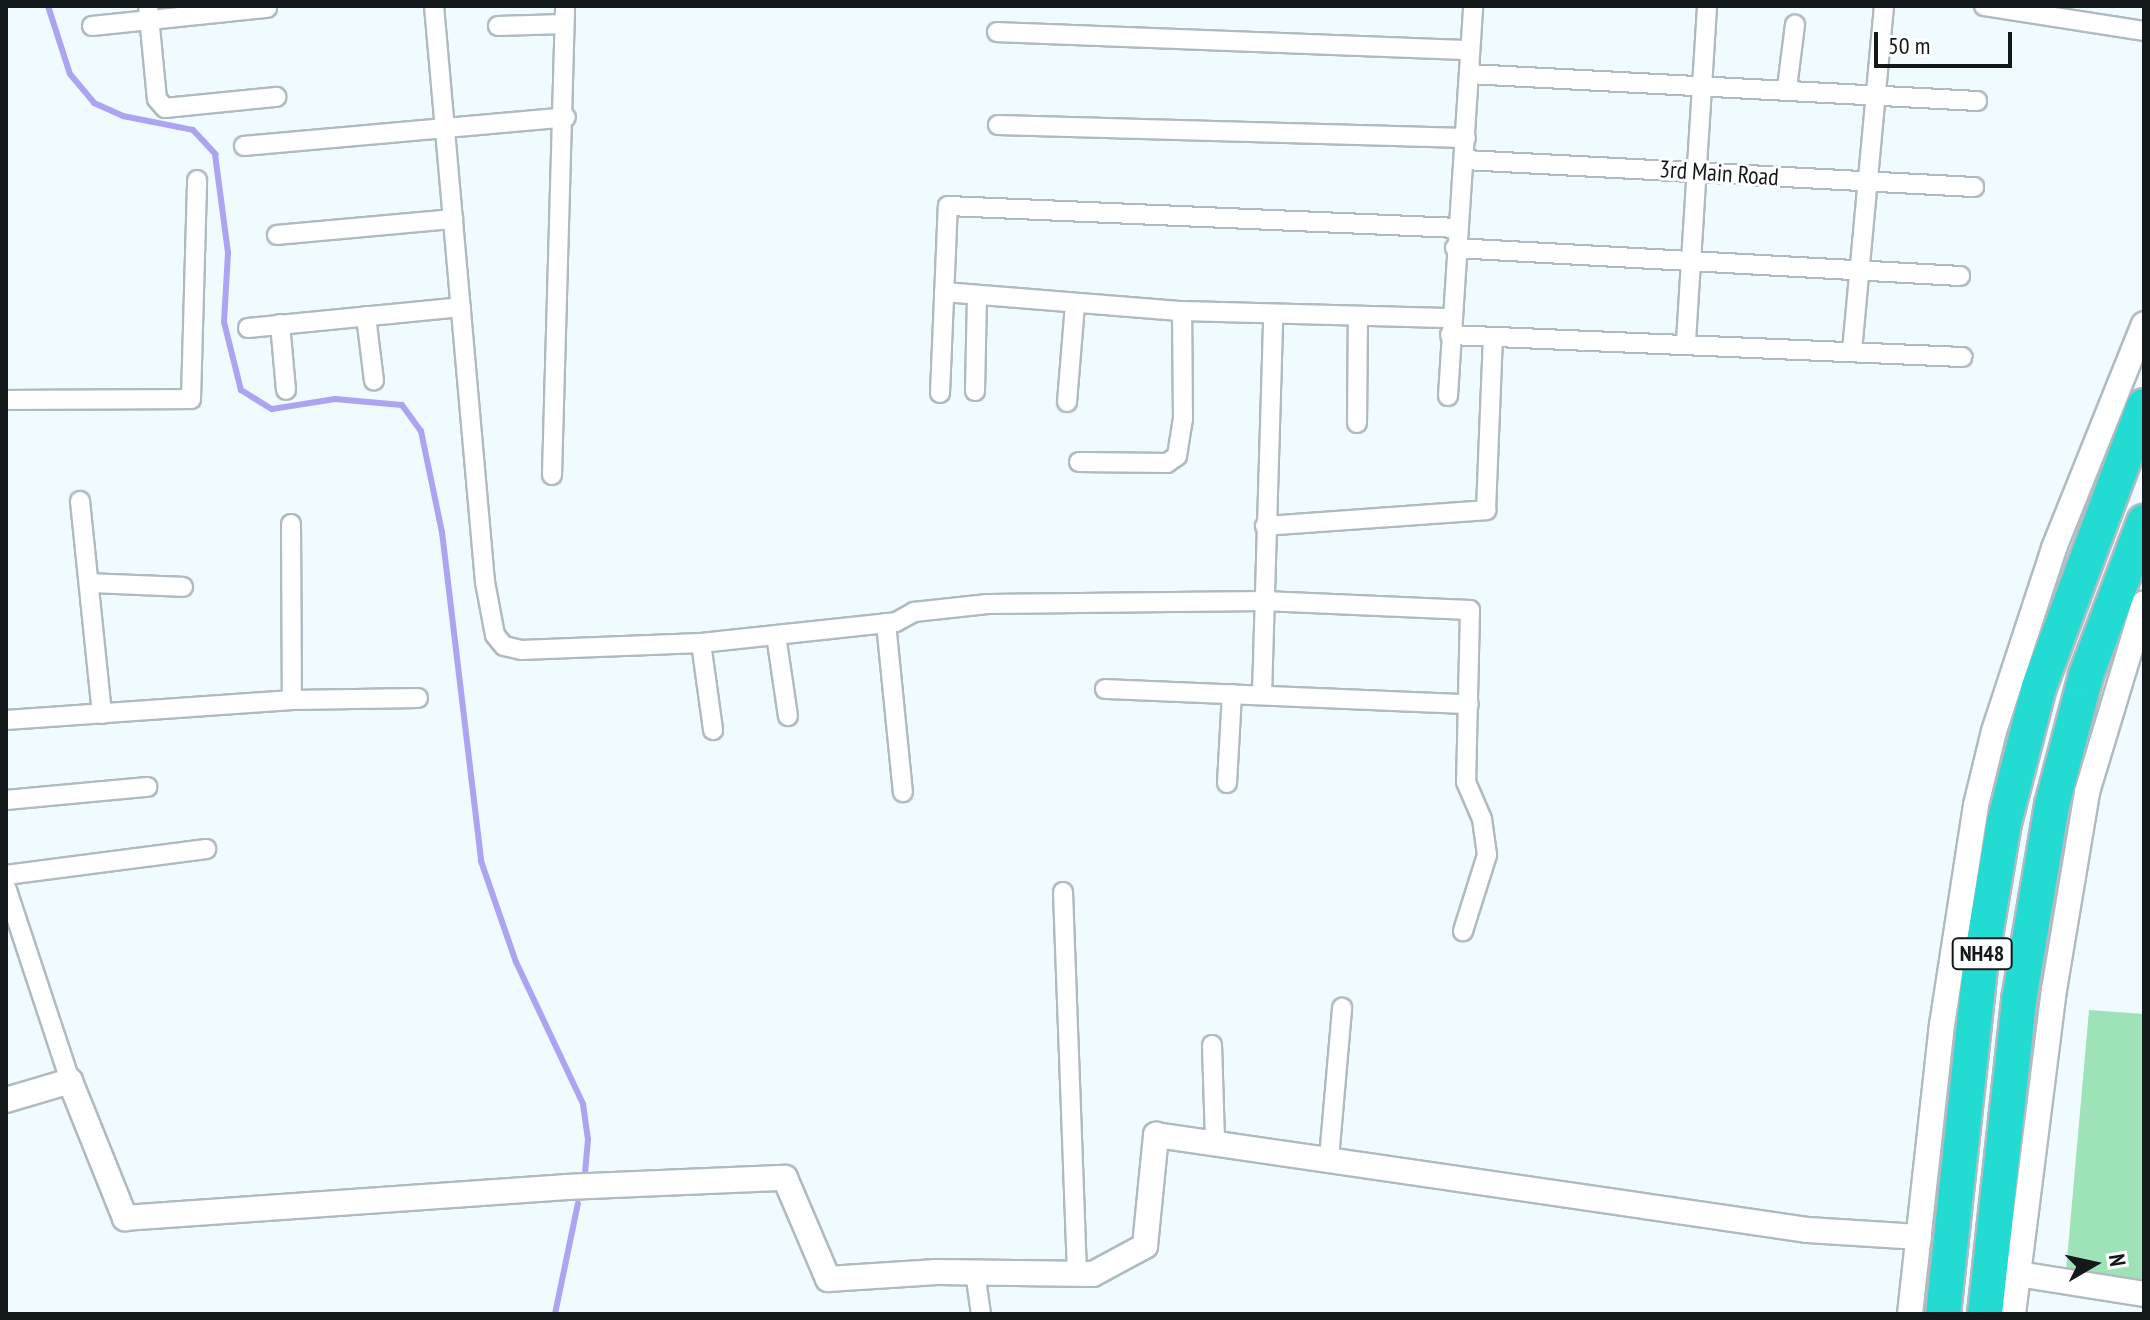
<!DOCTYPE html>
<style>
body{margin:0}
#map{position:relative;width:2150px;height:1320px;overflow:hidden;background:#f0fbff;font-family:"PT Sans Narrow",sans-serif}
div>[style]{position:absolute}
.green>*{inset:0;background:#9ee2b8}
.stream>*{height:6px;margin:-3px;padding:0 3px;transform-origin:3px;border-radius:3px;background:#aca3f2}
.roads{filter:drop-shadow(2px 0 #afbbc0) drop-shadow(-2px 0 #afbbc0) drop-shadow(0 2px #afbbc0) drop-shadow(0 -2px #afbbc0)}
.minor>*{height:18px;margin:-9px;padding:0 9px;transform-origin:9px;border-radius:9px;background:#fff}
.tertiary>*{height:24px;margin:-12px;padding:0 12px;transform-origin:12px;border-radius:12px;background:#fff}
.motorway>*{height:34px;margin:-17px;padding:0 17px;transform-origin:17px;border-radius:17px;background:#22dcd4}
span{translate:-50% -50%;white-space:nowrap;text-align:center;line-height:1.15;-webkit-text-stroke:6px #fff;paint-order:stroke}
.shield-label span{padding:2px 6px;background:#fff;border:2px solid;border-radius:6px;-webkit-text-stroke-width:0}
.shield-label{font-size:22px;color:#13181a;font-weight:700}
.street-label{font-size:24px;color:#13181a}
.frame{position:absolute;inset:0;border:8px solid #13181a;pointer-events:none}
.north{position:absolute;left:2054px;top:1224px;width:80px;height:80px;-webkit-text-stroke:6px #fff;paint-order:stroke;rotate:81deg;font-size:22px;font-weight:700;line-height:32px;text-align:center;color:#13181a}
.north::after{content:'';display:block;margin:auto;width:28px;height:36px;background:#13181a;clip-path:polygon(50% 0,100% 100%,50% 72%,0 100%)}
.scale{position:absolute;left:1874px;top:32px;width:138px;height:36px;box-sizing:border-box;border:4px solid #13181a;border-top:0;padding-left:10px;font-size:24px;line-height:28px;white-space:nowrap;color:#13181a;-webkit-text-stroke:6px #fff;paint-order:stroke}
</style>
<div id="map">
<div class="green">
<div style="clip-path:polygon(2089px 1010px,2144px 1014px,2144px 1282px,2066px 1271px)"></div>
</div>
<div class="stream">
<div style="left:48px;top:6px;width:71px;rotate:72.1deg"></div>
<div style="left:70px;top:74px;width:38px;rotate:50deg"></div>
<div style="left:94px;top:103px;width:32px;rotate:24deg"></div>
<div style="left:123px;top:116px;width:71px;rotate:11.3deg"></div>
<div style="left:193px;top:130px;width:33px;rotate:47deg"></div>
<div style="left:215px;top:154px;width:100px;rotate:82.5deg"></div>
<div style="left:228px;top:253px;width:69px;rotate:93.3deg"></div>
<div style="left:224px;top:322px;width:70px;rotate:76deg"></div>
<div style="left:241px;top:390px;width:36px;rotate:32deg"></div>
<div style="left:272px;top:409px;width:64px;rotate:-9deg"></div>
<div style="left:335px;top:399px;width:67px;rotate:5.1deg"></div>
<div style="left:402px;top:405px;width:32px;rotate:54deg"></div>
<div style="left:421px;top:431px;width:103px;rotate:78.3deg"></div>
<div style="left:442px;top:532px;width:331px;rotate:83.2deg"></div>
<div style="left:481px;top:861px;width:107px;rotate:70.9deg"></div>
<div style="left:516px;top:962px;width:157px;rotate:64.7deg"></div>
<div style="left:583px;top:1104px;width:35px;rotate:82deg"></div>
<div style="left:588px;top:1139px;width:33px;rotate:95deg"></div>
<div style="left:555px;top:1314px;width:113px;rotate:-78.3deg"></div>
</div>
<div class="roads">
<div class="minor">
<div style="left:148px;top:6px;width:93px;rotate:84.5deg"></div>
<div style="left:157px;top:99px;width:12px;rotate:48deg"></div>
<div style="left:165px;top:108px;width:112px;rotate:-5.7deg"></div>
<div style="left:434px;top:6px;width:578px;rotate:84.94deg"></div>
<div style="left:485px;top:582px;width:54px;rotate:79.3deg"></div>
<div style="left:495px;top:635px;width:14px;rotate:51deg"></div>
<div style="left:504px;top:646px;width:17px;rotate:13deg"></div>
<div style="left:521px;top:650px;width:180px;rotate:-2.2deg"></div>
<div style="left:701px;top:643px;width:196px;rotate:-6.1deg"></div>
<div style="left:896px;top:622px;width:21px;rotate:-29deg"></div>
<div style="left:914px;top:612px;width:74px;rotate:-6.2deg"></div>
<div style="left:988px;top:604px;width:276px;rotate:-0.6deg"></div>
<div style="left:1264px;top:601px;width:206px;rotate:2.5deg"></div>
<div style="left:1470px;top:610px;width:172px;rotate:91.3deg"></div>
<div style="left:1466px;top:782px;width:40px;rotate:66.6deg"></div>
<div style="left:1482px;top:819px;width:36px;rotate:82deg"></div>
<div style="left:1487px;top:855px;width:80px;rotate:107.5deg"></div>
<div style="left:1984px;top:6px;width:162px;rotate:8.9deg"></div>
<div style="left:92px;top:26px;width:176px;rotate:-5.9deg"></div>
<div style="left:498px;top:26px;width:66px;rotate:-1.7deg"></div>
<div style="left:997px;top:32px;width:472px;rotate:2.2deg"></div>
<div style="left:1469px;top:74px;width:509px;rotate:3.04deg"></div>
<div style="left:1787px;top:88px;width:64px;rotate:-82.8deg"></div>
<div style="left:998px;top:125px;width:468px;rotate:1.6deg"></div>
<div style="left:244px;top:146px;width:323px;rotate:-5.1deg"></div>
<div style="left:1465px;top:160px;width:510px;rotate:3.04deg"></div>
<div style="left:277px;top:235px;width:177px;rotate:-5.2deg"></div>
<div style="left:1455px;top:248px;width:506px;rotate:3.17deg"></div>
<div style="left:944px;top:292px;width:239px;rotate:4.6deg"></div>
<div style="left:1182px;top:311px;width:269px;rotate:1.5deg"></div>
<div style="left:366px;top:316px;width:65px;rotate:83deg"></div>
<div style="left:280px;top:324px;width:66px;rotate:84.8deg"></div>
<div style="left:248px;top:328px;width:214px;rotate:-5.6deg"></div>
<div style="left:1450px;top:335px;width:513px;rotate:2.46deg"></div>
<div style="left:1686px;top:341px;width:336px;rotate:-86.4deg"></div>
<div style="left:1852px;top:351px;width:346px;rotate:-84.7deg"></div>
<div style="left:975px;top:391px;width:96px;rotate:-88.8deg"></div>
<div style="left:940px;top:393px;width:187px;rotate:-87.6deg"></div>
<div style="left:948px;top:206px;width:509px;rotate:2.47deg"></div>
<div style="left:1448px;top:396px;width:391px;rotate:-86.3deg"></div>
<div style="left:6px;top:400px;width:185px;rotate:-0.3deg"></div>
<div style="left:191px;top:399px;width:219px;rotate:-88.4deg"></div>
<div style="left:1067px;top:402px;width:98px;rotate:-85.3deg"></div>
<div style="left:1357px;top:423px;width:107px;rotate:-89.5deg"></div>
<div style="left:1079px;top:462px;width:88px;rotate:0.7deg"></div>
<div style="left:1167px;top:463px;width:12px;rotate:-35deg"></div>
<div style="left:1177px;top:456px;width:36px;rotate:-81deg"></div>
<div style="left:1183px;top:420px;width:109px;rotate:-90.5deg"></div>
<div style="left:552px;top:475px;width:469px;rotate:-88.4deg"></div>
<div style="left:80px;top:501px;width:214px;rotate:84.1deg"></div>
<div style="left:291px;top:524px;width:176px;rotate:89.7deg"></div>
<div style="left:1265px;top:526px;width:222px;rotate:-4.1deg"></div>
<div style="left:1486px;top:510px;width:173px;rotate:-87.7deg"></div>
<div style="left:89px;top:583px;width:94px;rotate:2.4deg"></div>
<div style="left:886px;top:623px;width:170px;rotate:84.3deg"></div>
<div style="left:776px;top:635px;width:82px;rotate:81.6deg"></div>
<div style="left:701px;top:643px;width:88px;rotate:82.1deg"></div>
<div style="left:1105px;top:689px;width:364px;rotate:2.4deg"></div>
<div style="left:1262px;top:695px;width:380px;rotate:-88.3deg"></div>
<div style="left:6px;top:720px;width:287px;rotate:-4deg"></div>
<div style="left:292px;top:700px;width:126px;rotate:-0.9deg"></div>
<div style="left:1227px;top:783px;width:89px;rotate:-86.8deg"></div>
<div style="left:6px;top:800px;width:142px;rotate:-5.3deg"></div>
<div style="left:6px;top:875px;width:202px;rotate:-7.4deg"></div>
<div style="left:6px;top:887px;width:204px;rotate:71.7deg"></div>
<div style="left:1063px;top:892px;width:382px;rotate:87.9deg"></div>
<div style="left:1212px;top:1045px;width:96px;rotate:88.2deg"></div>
<div style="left:1329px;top:1158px;width:151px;rotate:-85deg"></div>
<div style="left:975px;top:1272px;width:42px;rotate:81.9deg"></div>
</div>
<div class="tertiary">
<div style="left:6px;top:1100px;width:67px;rotate:-16.5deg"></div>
<div style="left:70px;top:1081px;width:148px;rotate:68.1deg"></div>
<div style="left:125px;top:1218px;width:442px;rotate:-4deg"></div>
<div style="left:566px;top:1187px;width:219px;rotate:-2.4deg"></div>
<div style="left:785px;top:1178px;width:110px;rotate:66.9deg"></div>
<div style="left:828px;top:1279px;width:109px;rotate:-3.7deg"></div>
<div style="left:937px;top:1272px;width:156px;rotate:0.7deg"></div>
<div style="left:1093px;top:1274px;width:59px;rotate:-28.3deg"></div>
<div style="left:1145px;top:1246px;width:112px;rotate:-84.3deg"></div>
<div style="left:1156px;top:1135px;width:659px;rotate:8.29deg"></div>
<div style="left:1808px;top:1230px;width:111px;rotate:3.6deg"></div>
<div style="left:2018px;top:1274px;width:128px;rotate:9deg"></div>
<div style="left:1910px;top:1314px;width:291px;rotate:-83.7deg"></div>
<div style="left:1942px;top:1025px;width:223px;rotate:-81.2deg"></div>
<div style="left:1976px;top:805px;width:76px;rotate:-76.3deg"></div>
<div style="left:1994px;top:731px;width:193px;rotate:-71.8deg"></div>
<div style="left:2054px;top:548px;width:241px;rotate:-68.1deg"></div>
<div style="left:2013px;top:1314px;width:327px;rotate:-82.8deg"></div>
<div style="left:2054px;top:990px;width:201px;rotate:-80.5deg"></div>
<div style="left:2087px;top:792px;width:197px;rotate:-73.2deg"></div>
</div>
<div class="motorway">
<div style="left:1943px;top:1314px;width:350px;rotate:-83.9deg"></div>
<div style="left:1980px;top:966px;width:145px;rotate:-80.5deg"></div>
<div style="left:2004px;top:823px;width:140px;rotate:-75.6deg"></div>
<div style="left:2039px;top:687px;width:300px;rotate:-69.5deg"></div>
<div style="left:1985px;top:1314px;width:316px;rotate:-83.8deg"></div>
<div style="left:2019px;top:1000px;width:198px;rotate:-80.4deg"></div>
<div style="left:2052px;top:805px;width:134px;rotate:-75.3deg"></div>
<div style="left:2086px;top:675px;width:164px;rotate:-69.2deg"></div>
</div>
</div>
<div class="shield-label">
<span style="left:1982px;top:954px">NH48</span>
</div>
<div class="street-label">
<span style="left:1719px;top:173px;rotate:4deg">3rd Main Road</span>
</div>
<div class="frame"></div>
<div class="north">N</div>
<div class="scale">50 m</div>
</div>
